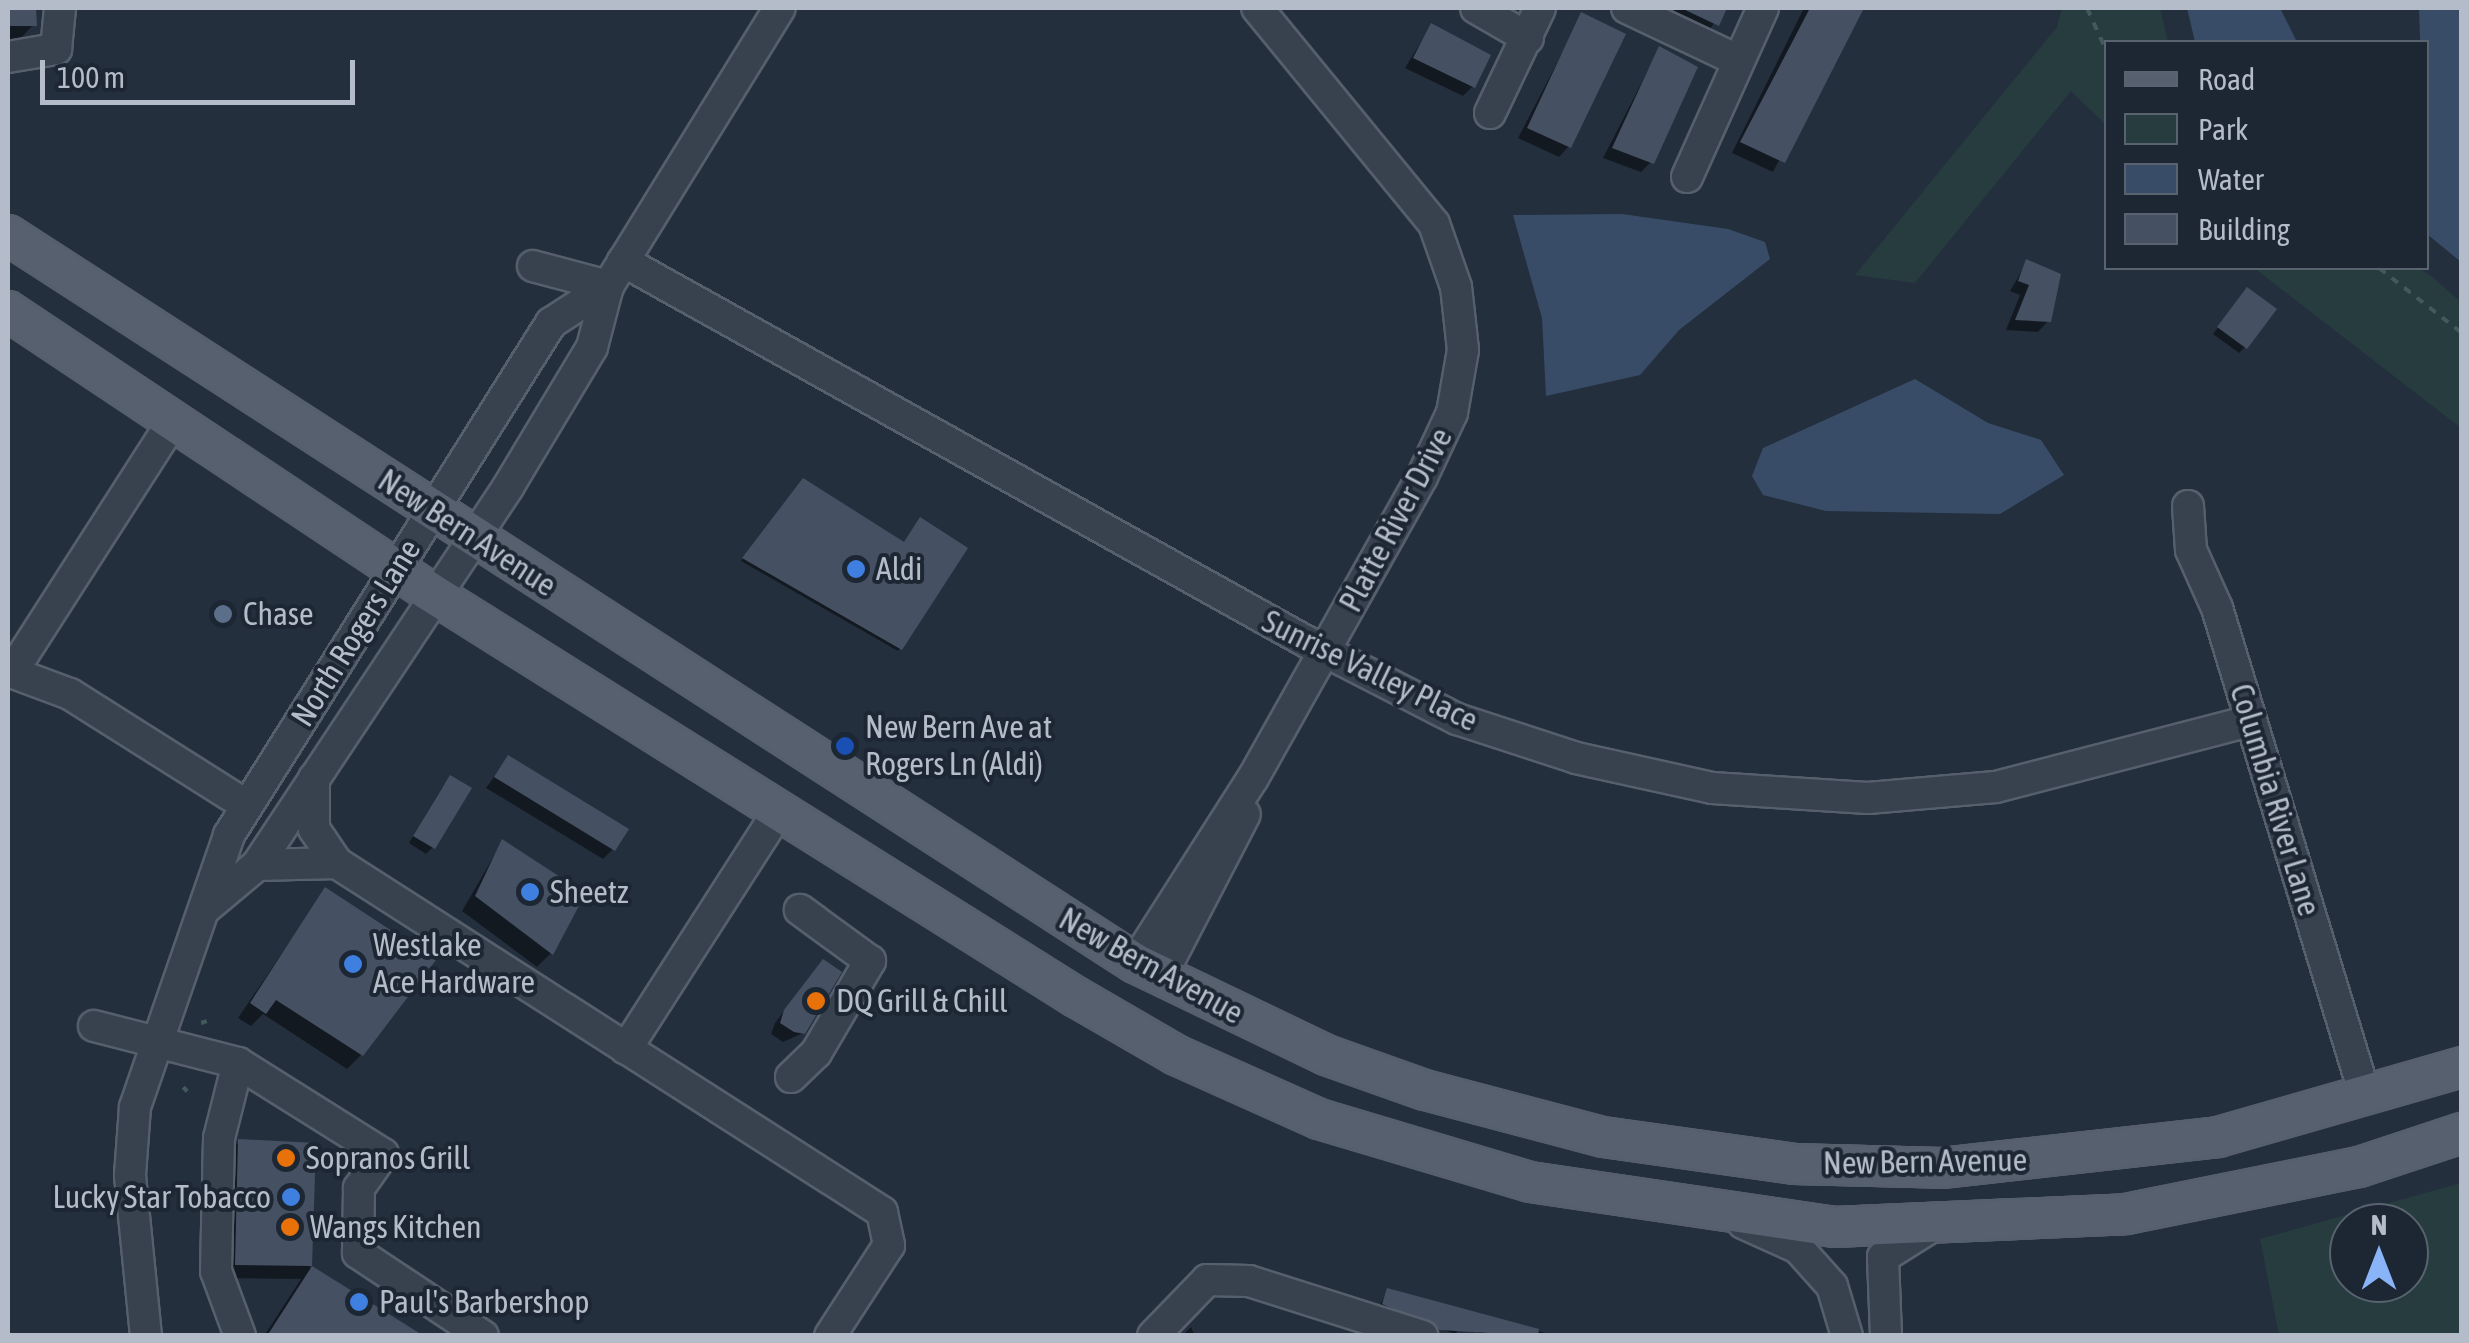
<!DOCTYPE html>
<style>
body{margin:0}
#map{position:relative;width:2469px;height:1343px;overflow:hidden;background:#242f3e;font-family:"Asap Condensed",sans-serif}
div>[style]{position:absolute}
.green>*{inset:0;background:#263c3f}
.water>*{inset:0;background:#394c67}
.shadow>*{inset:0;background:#0007}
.building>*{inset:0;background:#455162}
.path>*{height:4px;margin-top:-2px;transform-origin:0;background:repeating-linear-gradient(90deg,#44595c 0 8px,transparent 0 16px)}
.roads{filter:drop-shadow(2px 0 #565f6c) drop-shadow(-2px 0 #565f6c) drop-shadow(0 2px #565f6c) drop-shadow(0 -2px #565f6c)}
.minor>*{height:30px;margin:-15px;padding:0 15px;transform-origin:15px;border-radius:15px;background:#38414e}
.major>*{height:38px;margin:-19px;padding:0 19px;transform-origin:19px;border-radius:19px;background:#56606e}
.dots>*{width:28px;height:28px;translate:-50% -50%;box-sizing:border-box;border:5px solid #1d2633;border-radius:50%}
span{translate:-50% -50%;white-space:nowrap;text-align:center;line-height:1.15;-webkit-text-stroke:8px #1d2633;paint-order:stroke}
.street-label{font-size:32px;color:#b4bcc9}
.poi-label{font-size:32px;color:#b4bcc9}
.left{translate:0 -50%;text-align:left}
.right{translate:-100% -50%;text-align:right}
.frame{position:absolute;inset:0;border:10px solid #b4bcc9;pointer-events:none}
.legend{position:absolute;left:2104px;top:40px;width:325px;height:230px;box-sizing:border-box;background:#1d2633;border:2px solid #59626f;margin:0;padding:12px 18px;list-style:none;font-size:30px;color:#b4bcc9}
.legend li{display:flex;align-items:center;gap:20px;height:50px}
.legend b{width:50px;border:2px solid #59626f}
.north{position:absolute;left:2329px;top:1203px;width:100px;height:100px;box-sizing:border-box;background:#1d2633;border:2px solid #59626f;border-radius:50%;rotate:0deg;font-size:28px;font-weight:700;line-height:40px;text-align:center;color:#b4bcc9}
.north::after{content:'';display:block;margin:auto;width:35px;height:45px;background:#8ab4f8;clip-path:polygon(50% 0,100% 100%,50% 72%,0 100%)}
.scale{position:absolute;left:40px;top:60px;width:315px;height:45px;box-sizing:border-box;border:5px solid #b4bcc9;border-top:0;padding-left:12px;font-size:30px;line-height:35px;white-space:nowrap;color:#b4bcc9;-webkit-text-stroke:8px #1d2633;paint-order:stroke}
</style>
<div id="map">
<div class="green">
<div style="clip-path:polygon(2062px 8px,2160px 8px,2168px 42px,2106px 42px,2106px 125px,2071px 91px,1915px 283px,1855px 275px,2057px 27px)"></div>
<div style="clip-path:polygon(2254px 268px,2418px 268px,2430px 275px,2461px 302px,2461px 428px)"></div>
<div style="clip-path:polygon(evenodd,2461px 1183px,2461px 1335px,2279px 1335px,2260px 1239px,2461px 1183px,2409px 1223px,2409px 1283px,2349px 1283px,2349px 1223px,2409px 1223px)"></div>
</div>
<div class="water">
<div style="clip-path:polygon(2187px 8px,2280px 8px,2297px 42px,2195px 42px)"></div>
<div style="clip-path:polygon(2419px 8px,2461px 8px,2461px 262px,2427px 234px)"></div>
<div style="clip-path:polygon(1622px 214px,1728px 229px,1765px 242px,1770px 259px,1679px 330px,1640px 375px,1546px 396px,1542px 318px,1513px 215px)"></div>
<div style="clip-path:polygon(1915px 379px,1988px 423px,2041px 440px,2064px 475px,2000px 514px,1826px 511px,1763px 495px,1752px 476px,1763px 448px)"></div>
</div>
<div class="shadow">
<div style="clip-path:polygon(8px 8px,34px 8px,34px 24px,20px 39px,8px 39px)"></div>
<div style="clip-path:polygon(1674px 8px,1724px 8px,1706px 35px,1669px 17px)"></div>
<div style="clip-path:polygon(1804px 8px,1859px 8px,1773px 172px,1732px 153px)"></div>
<div style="clip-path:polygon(1582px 15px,1569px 146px,1559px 157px,1518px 138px)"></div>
<div style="clip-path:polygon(1431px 26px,1473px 86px,1463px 96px,1405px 68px)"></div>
<div style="clip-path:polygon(1659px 49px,1651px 162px,1641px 172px,1603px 158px)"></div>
<div style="clip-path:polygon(2027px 262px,2048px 321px,2038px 332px,2006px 330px,2020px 295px,2010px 291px)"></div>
<div style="clip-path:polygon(2241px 296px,2245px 347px,2239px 353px,2213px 334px)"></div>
<div style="clip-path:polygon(803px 481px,900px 648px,898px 651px,741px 561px)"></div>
<div style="clip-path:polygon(508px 758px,613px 849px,603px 859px,486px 788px)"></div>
<div style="clip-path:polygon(444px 784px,433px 847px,426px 854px,409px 843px)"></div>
<div style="clip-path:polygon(502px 842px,551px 953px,537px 967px,462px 911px)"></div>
<div style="clip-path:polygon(325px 890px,361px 1055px,347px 1069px,263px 1014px,251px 1026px,238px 1018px)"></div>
<div style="clip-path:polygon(813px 973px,803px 1033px,783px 1042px,771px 1034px,775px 1023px)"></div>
<div style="clip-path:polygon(239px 1142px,314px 1145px,310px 1267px,417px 1336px,264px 1336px,301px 1279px,222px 1278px,225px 1156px)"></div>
<div style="clip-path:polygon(1388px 1291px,1462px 1313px,1456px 1334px,1377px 1310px)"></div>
<div style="clip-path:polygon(1486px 1319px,1559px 1336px,1477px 1336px)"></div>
<div style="clip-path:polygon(1191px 1327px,1195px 1336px,1182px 1336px)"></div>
</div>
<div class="building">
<div style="clip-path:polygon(8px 8px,36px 8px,37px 26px,8px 26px)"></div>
<div style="clip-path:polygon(1681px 8px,1727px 8px,1719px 26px)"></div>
<div style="clip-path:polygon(1810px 8px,1864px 8px,1785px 163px,1740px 142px)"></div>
<div style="clip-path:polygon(1581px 12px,1626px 34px,1571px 148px,1527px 128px)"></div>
<div style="clip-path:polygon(1431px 23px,1491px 55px,1475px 88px,1413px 58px)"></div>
<div style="clip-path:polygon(1659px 46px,1698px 67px,1654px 164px,1612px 148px)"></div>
<div style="clip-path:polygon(2026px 259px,2061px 274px,2051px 322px,2015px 320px,2029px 285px,2018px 281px)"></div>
<div style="clip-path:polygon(2247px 287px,2277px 309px,2247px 349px,2217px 327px)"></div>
<div style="clip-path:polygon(803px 478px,904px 542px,920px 517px,968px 548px,902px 650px,742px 558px)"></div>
<div style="clip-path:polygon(508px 755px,629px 829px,615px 851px,494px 777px)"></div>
<div style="clip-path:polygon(450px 775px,472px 788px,435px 849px,413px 836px)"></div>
<div style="clip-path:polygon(502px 839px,577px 888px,581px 902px,553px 955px,475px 896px)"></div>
<div style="clip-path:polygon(325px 887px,436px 960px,363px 1056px,276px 1000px,266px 1014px,250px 1003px)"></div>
<div style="clip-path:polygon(823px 959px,842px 972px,805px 1034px,794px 1032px,780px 1023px,784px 1010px)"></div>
<div style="clip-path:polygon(238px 1139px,316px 1143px,312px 1266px,235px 1265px)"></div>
<div style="clip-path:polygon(312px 1266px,424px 1336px,267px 1336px)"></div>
<div style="clip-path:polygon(1387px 1288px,1539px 1329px,1538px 1336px,1440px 1330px,1382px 1304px)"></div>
</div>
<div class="path">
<div style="left:2087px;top:8px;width:46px;rotate:65.7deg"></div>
<div style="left:2379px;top:268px;width:105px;rotate:38.1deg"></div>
<div style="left:201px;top:1023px;width:6px;rotate:-18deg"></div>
<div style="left:183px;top:1087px;width:6px;rotate:45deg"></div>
</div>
<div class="roads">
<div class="minor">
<div style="left:1476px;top:8px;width:60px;rotate:30deg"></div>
<div style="left:1627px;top:8px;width:122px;rotate:25.3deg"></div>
<div style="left:8px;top:57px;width:49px;rotate:-9.5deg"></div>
<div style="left:56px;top:49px;width:41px;rotate:-84.4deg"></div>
<div style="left:1490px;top:113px;width:116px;rotate:-64.5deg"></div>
<div style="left:1687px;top:177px;width:185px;rotate:-65.8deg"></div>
<div style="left:623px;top:261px;width:783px;rotate:29.12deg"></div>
<div style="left:1307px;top:642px;width:169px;rotate:27.2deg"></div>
<div style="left:1457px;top:719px;width:125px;rotate:18.1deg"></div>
<div style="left:1576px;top:758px;width:139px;rotate:12.4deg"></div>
<div style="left:1712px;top:788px;width:156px;rotate:3.7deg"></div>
<div style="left:1868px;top:798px;width:128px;rotate:-4.9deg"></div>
<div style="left:1996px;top:787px;width:262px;rotate:-14.6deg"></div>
<div style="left:533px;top:266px;width:78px;rotate:14.9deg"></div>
<div style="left:2188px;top:506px;width:44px;rotate:86.1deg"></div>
<div style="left:2191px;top:550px;width:64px;rotate:65.9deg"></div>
<div style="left:2217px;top:608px;width:509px;rotate:73.1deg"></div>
<div style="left:8px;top:671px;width:66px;rotate:20.4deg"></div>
<div style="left:70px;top:694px;width:209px;rotate:32.3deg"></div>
<div style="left:12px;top:672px;width:300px;rotate:-57.3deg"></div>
<div style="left:314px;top:778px;width:51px;rotate:90deg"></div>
<div style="left:314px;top:829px;width:41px;rotate:55.9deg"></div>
<div style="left:337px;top:863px;width:647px;rotate:32.63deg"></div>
<div style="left:882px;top:1212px;width:34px;rotate:78deg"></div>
<div style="left:889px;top:1245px;width:108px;rotate:123deg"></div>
<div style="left:257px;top:865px;width:80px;rotate:-1.4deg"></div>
<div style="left:207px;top:907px;width:65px;rotate:-40deg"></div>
<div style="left:257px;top:865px;width:454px;rotate:-56.4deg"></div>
<div style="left:508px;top:487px;width:163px;rotate:-59deg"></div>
<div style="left:592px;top:347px;width:63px;rotate:-75.3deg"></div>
<div style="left:608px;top:286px;width:327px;rotate:-58.3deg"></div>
<div style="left:1135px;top:963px;width:219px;rotate:-57.5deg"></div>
<div style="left:1253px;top:778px;width:345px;rotate:-60.7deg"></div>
<div style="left:1422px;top:477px;width:71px;rotate:-64.9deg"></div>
<div style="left:1452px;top:413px;width:64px;rotate:-80.1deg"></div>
<div style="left:1463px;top:350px;width:63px;rotate:-96.3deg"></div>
<div style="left:1456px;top:287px;width:67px;rotate:-109.2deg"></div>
<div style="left:1434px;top:224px;width:279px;rotate:-129.3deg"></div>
<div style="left:1161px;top:976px;width:182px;rotate:-62.6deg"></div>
<div style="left:94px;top:1026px;width:149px;rotate:14.4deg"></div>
<div style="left:238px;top:1063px;width:171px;rotate:32.1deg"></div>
<div style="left:383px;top:1154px;width:42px;rotate:125.2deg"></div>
<div style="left:359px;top:1188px;width:65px;rotate:90.9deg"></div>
<div style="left:358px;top:1253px;width:150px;rotate:33.6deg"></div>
<div style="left:626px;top:1049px;width:283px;rotate:-57.3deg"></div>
<div style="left:238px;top:1063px;width:77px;rotate:104.2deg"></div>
<div style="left:219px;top:1138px;width:133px;rotate:91.3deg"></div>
<div style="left:216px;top:1271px;width:69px;rotate:69.7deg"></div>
<div style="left:791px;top:1077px;width:35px;rotate:-44deg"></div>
<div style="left:816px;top:1053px;width:107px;rotate:-59.6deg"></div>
<div style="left:870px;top:961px;width:87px;rotate:-143.9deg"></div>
<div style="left:1743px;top:1223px;width:60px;rotate:24.4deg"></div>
<div style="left:1798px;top:1248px;width:51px;rotate:48.2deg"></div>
<div style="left:1832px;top:1286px;width:52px;rotate:73.3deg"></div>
<div style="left:146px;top:1336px;width:162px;rotate:-95.7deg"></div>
<div style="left:130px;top:1175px;width:68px;rotate:-85.8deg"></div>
<div style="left:135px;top:1107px;width:288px;rotate:-70.9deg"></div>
<div style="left:229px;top:835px;width:605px;rotate:-57.83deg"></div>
<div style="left:551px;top:323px;width:68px;rotate:-33deg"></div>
<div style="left:1153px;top:1336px;width:78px;rotate:-46deg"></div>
<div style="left:1207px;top:1280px;width:42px;rotate:1.4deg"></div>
<div style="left:1249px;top:1281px;width:182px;rotate:17.6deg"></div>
<div style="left:1886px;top:1336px;width:79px;rotate:-92.2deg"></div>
<div style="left:1883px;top:1257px;width:54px;rotate:-32.2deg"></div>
</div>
<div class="major">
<div style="left:8px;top:235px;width:1342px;rotate:32.86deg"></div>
<div style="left:1135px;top:963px;width:212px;rotate:25.7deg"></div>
<div style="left:1326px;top:1055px;width:105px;rotate:19.5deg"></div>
<div style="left:1425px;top:1090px;width:184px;rotate:14.8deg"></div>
<div style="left:1603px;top:1137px;width:193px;rotate:8deg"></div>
<div style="left:1794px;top:1164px;width:148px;rotate:1.5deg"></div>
<div style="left:1942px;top:1168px;width:278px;rotate:-6.4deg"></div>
<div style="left:2218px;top:1137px;width:254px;rotate:-16deg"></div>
<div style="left:8px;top:311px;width:507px;rotate:33.66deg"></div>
<div style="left:430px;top:592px;width:762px;rotate:32.09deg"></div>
<div style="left:1076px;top:997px;width:116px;rotate:30.1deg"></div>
<div style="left:1176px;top:1055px;width:157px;rotate:24.1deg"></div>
<div style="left:1319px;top:1119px;width:220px;rotate:16.6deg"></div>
<div style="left:1530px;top:1182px;width:307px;rotate:8.4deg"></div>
<div style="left:1834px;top:1227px;width:292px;rotate:-2.5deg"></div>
<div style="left:2126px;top:1214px;width:238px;rotate:-11.4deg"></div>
<div style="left:2359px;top:1167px;width:108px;rotate:-18.3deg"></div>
</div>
</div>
<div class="dots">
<div style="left:856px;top:569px;background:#3f7fe0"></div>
<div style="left:223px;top:614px;background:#5c6f8a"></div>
<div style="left:845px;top:746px;background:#1a4fb4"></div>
<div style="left:530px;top:892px;background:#3f7fe0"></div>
<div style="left:353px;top:964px;background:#3f7fe0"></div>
<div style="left:816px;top:1001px;background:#e8710a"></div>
<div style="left:286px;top:1158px;background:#e8710a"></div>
<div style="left:291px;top:1197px;background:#3f7fe0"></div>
<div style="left:290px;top:1227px;background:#e8710a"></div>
<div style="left:359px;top:1302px;background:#3f7fe0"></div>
</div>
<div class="street-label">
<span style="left:1396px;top:520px;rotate:-62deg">Platte River Drive</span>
<span style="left:467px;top:533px;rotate:33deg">New Bern Avenue</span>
<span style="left:356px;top:633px;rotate:-58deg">North Rogers Lane</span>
<span style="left:1370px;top:671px;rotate:26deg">Sunrise Valley Place</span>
<span style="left:2275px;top:800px;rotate:73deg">Columbia River Lane</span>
<span style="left:1151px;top:966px;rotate:29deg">New Bern Avenue</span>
<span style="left:1925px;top:1162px;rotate:-1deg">New Bern Avenue</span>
</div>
<div class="poi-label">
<span class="left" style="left:876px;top:569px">Aldi</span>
<span class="left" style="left:243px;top:614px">Chase</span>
<span class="left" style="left:865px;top:746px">New Bern Ave at<br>Rogers Ln (Aldi)</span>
<span class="left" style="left:550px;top:892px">Sheetz</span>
<span class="left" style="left:373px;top:964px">Westlake<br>Ace Hardware</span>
<span class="left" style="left:836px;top:1001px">DQ Grill &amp; Chill</span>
<span class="left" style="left:306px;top:1158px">Sopranos Grill</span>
<span class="right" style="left:271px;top:1197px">Lucky Star Tobacco</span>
<span class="left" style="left:310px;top:1227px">Wangs Kitchen</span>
<span class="left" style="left:379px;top:1302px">Paul's Barbershop</span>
</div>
<div class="frame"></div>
<ul class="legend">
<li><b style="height:12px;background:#56606e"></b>Road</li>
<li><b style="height:28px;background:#263c3f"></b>Park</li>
<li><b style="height:28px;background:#394c67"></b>Water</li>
<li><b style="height:28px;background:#455162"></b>Building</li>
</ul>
<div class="north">N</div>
<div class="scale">100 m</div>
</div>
